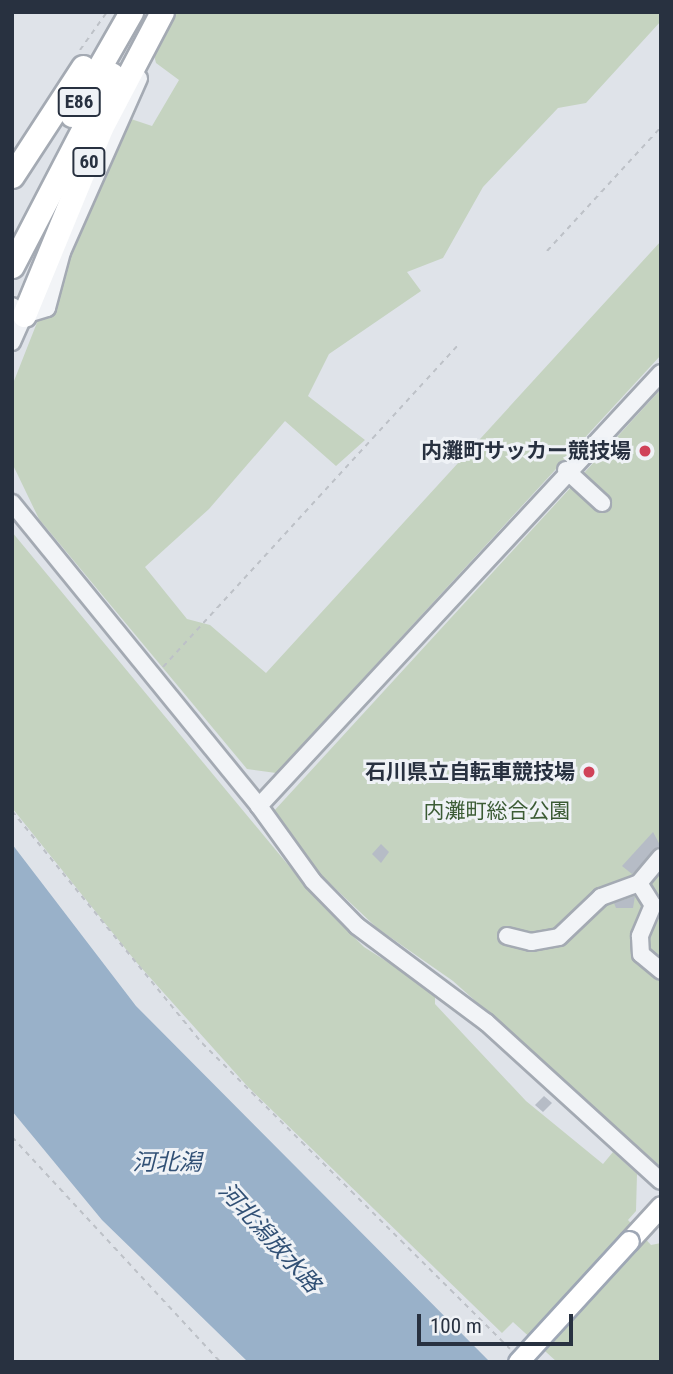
<!DOCTYPE html>
<meta charset="utf-8">
<style>
body{margin:0}
#map{position:relative;width:673px;height:1374px;overflow:hidden;background:#dfe3e9;font-family:"Roboto Condensed","Noto Sans JP",sans-serif}
div>[style]{position:absolute}
.green>*{inset:0;background:#c5d3c0}
.water>*{inset:0;background:#99b1c9}
.building>*{inset:0;background:#b6bcc6}
.path>*{height:2px;margin-top:-1px;transform-origin:0;background:repeating-linear-gradient(90deg,#bdc1c7 0 5px,transparent 0 10px)}
.roads{filter:drop-shadow(2px 0 #a4aab3) drop-shadow(-2px 0 #a4aab3) drop-shadow(0 2px #a4aab3) drop-shadow(0 -2px #a4aab3)}
.minor>*{height:16px;margin:-8px;padding:0 8px;transform-origin:8px;border-radius:8px;background:#f2f4f7}
.major>*{height:19px;margin:-9.5px;padding:0 9.5px;transform-origin:9.5px;border-radius:9.5px;background:#fff}
.highway>*{height:23px;margin:-11.5px;padding:0 11.5px;transform-origin:11.5px;border-radius:11.5px;background:#fff}
.bridges{filter:drop-shadow(2px 0 #9ea7b5) drop-shadow(-2px 0 #9ea7b5) drop-shadow(0 2px #9ea7b5) drop-shadow(0 -2px #9ea7b5)}
.major-bridge>*{height:19px;margin:-9.5px;padding:0 9.5px;transform-origin:9.5px;border-radius:9.5px;background:#fff}
.dots>*{width:19px;height:19px;translate:-50% -50%;box-sizing:border-box;border:4px solid #eff2f6;border-radius:50%}
span{translate:-50% -50%;white-space:nowrap;text-align:center;line-height:1.15;-webkit-text-stroke:6px #eff2f6;paint-order:stroke}
.shield-label span{padding:2px 5px;background:#eff2f6;border:2px solid;border-radius:5px;-webkit-text-stroke-width:0}
.shield-label{font-size:19px;color:#283140;font-weight:700}
.poi-label{font-size:21px;color:#283140;font-weight:700}
.right{translate:-100% -50%;text-align:right}
.park-label{font-size:21px;color:#3c5c35}
.water-label{font-size:23px;color:#315075;font-style:italic}
.frame{position:absolute;inset:0;border:14px solid #283140;pointer-events:none}
.scale{position:absolute;left:417px;top:1314px;width:156px;height:32px;box-sizing:border-box;border:4px solid #283140;border-top:0;padding-left:9px;font-size:21px;line-height:24px;white-space:nowrap;color:#283140;-webkit-text-stroke:5px #eff2f6;paint-order:stroke}
</style>
<div id="map">
<div class="green">
<div style="clip-path:polygon(171px 12px,661px 12px,661px 21px,586px 103px,558px 108px,483px 187px,443px 258px,407px 272px,421px 291px,329px 354px,308px 396px,365px 440px,336px 466px,285px 421px,209px 509px,145px 567px,187px 619px,210px 625px,266px 673px,661px 241px,661px 355px,276px 773px,247px 769px,39px 519px,12px 463px,12px 386px,38px 320px,52px 308px,62px 258px,128px 118px,152px 126px,179px 80px,156px 63px,151px 44px)"></div>
<div style="clip-path:polygon(661px 389px,661px 1167px,453px 981px,377px 928px,321px 875px,273px 812px)"></div>
<div style="clip-path:polygon(12px 532px,318px 901px,364px 947px,435px 992px,435px 1004px,526px 1101px,603px 1164px,613px 1152px,637px 1174px,636px 1211px,628px 1220px,651px 1245px,661px 1243px,661px 1362px,557px 1362px,513px 1322px,502px 1333px,248px 1087px,137px 963px,12px 808px)"></div>
</div>
<div class="water">
<div style="clip-path:polygon(12px 844px,136px 1006px,490px 1362px,248px 1362px,102px 1220px,12px 1111px)"></div>
</div>
<div class="building">
<div style="clip-path:polygon(653px 832px,661px 847px,632px 874px,622px 866px)"></div>
<div style="clip-path:polygon(381px 844px,389px 852px,381px 863px,372px 854px)"></div>
<div style="clip-path:polygon(635px 896px,633px 908px,616px 908px,614px 903px)"></div>
<div style="clip-path:polygon(544px 1096px,552px 1103px,543px 1112px,535px 1105px)"></div>
</div>
<div class="path">
<div style="left:80px;top:50px;width:47px;rotate:-54.6deg"></div>
<div style="left:547px;top:251px;width:168px;rotate:-47.4deg"></div>
<div style="left:163px;top:667px;width:438px;rotate:-47.5deg"></div>
<div style="left:12px;top:811px;width:300px;rotate:50.7deg"></div>
<div style="left:202px;top:1043px;width:434px;rotate:44.8deg"></div>
<div style="left:12px;top:1137px;width:306px;rotate:47.2deg"></div>
</div>
<div class="roads">
<div class="minor">
<div style="left:12px;top:306px;width:15px;rotate:37deg"></div>
<div style="left:24px;top:315px;width:24px;rotate:-17deg"></div>
<div style="left:47px;top:308px;width:58px;rotate:-75deg"></div>
<div style="left:62px;top:252px;width:190px;rotate:-66.1deg"></div>
<div style="left:12px;top:342px;width:30px;rotate:-66deg"></div>
<div style="left:661px;top:373px;width:591px;rotate:132.87deg"></div>
<div style="left:259px;top:806px;width:92px;rotate:54.2deg"></div>
<div style="left:313px;top:881px;width:63px;rotate:45.6deg"></div>
<div style="left:357px;top:926px;width:161px;rotate:36.7deg"></div>
<div style="left:486px;top:1022px;width:236px;rotate:42.3deg"></div>
<div style="left:566px;top:470px;width:49px;rotate:42.5deg"></div>
<div style="left:12px;top:503px;width:391px;rotate:50.8deg"></div>
<div style="left:639px;top:883px;width:26px;rotate:58deg"></div>
<div style="left:653px;top:905px;width:34px;rotate:113deg"></div>
<div style="left:640px;top:936px;width:18px;rotate:87deg"></div>
<div style="left:641px;top:954px;width:26px;rotate:40deg"></div>
<div style="left:507px;top:936px;width:25px;rotate:14deg"></div>
<div style="left:531px;top:942px;width:28px;rotate:-10deg"></div>
<div style="left:559px;top:937px;width:58px;rotate:-43.6deg"></div>
<div style="left:601px;top:897px;width:40px;rotate:-20.2deg"></div>
<div style="left:639px;top:883px;width:34px;rotate:-50deg"></div>
</div>
<div class="major">
<div style="left:629px;top:1241px;width:47px;rotate:-47.6deg"></div>
</div>
<div class="highway">
<div style="left:72px;top:115px;width:119px;rotate:-60.2deg"></div>
<div style="left:12px;top:176px;width:130px;rotate:-56.9deg"></div>
<div style="left:12px;top:266px;width:216px;rotate:-62.5deg"></div>
<div style="left:24px;top:315px;width:202px;rotate:-67.6deg"></div>
<div style="left:101px;top:128px;width:131px;rotate:-62.3deg"></div>
</div>
</div>
<div class="bridges">
<div class="major-bridge">
<div style="left:518px;top:1362px;width:164px;rotate:-47.5deg"></div>
</div>
</div>
<div class="dots">
<div style="left:645px;top:451px;background:#d04258"></div>
<div style="left:589px;top:772px;background:#d04258"></div>
</div>
<div class="shield-label">
<span style="left:79px;top:102px">E86</span>
<span style="left:89px;top:162px">60</span>
</div>
<div class="poi-label">
<span class="right" style="left:631px;top:451px">内灘町サッカー競技場</span>
<span class="right" style="left:575px;top:772px">石川県立自転車競技場</span>
</div>
<div class="park-label">
<span style="left:497px;top:811px">内灘町総合公園</span>
</div>
<div class="water-label">
<span style="left:167px;top:1163px">河北潟</span>
<span style="left:269px;top:1238px;rotate:48deg">河北潟放水路</span>
</div>
<div class="frame"></div>
<div class="scale">100 m</div>
</div>
